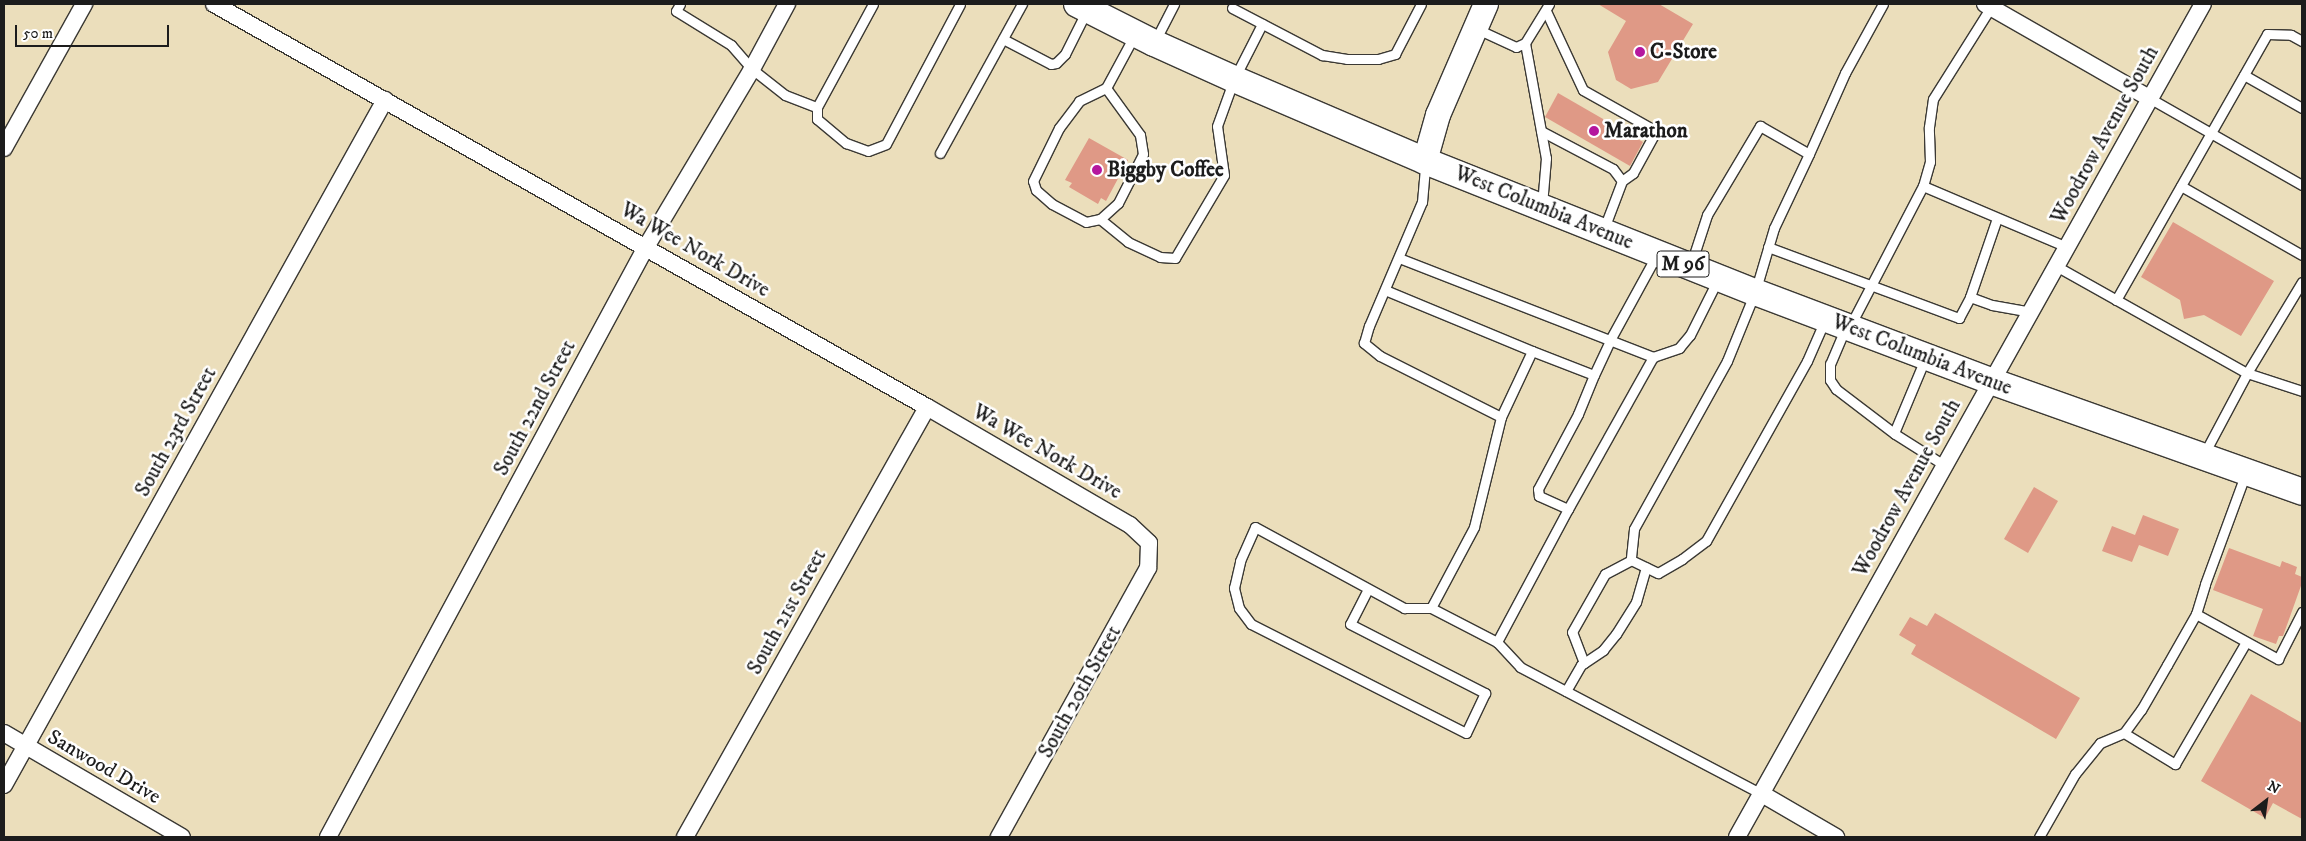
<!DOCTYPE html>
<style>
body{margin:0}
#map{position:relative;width:2306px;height:841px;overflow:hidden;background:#ebdebb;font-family:"IM FELL DW Pica",serif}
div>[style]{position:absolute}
.building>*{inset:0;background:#df9986}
.roads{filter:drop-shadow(1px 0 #3b3934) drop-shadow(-1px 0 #3b3934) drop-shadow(0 1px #3b3934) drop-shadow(0 -1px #3b3934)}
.lane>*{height:9px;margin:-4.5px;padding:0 4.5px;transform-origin:4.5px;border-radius:4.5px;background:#fff}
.street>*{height:16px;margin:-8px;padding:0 8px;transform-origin:8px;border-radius:8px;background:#fff}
.secondary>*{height:24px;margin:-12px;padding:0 12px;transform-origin:12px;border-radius:12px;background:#fff}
.primary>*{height:26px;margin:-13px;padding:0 13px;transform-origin:13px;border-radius:13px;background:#fff}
.dots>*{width:14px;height:14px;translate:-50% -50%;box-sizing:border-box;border:2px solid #fff;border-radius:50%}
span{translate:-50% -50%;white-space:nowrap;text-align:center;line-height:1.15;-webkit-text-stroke:5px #fff;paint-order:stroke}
.shield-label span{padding:1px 4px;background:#fff;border:1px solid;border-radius:4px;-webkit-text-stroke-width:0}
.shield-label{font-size:20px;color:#1c1c1c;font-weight:700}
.poi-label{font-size:21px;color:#1c1c1c;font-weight:700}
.left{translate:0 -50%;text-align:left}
.street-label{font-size:21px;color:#1c1c1c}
.frame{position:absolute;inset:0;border:5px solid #1c1c1c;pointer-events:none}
.north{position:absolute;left:2241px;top:776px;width:50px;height:50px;-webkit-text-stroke:4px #fff;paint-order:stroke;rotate:30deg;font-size:14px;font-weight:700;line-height:20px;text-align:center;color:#1c1c1c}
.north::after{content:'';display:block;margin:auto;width:18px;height:22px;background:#1c1c1c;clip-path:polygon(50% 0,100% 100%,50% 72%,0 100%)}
.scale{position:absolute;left:15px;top:25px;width:154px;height:22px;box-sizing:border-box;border:2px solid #1c1c1c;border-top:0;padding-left:6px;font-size:15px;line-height:18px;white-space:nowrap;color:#1c1c1c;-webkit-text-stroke:4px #fff;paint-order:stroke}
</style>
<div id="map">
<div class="building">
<div style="clip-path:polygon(1598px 4px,1659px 4px,1693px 24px,1658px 82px,1631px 89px,1616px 80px,1608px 52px,1626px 21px)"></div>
<div style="clip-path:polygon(1558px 93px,1643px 142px,1630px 166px,1545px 117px)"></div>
<div style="clip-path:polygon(1089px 138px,1128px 160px,1106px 201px,1101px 198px,1098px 204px,1069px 187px,1072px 183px,1065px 180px)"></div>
<div style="clip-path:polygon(2173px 222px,2274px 281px,2241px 336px,2204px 315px,2184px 319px,2180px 300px,2141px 277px)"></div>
<div style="clip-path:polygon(2034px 487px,2058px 501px,2028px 553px,2004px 539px)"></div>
<div style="clip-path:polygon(2143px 515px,2179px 529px,2168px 556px,2139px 545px,2132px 562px,2102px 551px,2112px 526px,2135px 535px)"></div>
<div style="clip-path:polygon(2229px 548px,2280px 567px,2282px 561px,2297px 567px,2295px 574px,2302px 577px,2302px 583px,2283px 636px,2279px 636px,2276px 644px,2253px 636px,2263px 609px,2213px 590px)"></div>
<div style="clip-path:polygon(1935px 613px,2080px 698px,2056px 739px,1911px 654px,1916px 645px,1899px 635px,1910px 617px,1927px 626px)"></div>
<div style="clip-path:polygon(2251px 694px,2302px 723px,2302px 819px,2273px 803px,2265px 818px,2201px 781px)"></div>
</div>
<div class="roads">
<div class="lane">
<div style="left:680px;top:4px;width:8px;rotate:120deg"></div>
<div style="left:676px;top:11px;width:65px;rotate:31.7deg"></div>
<div style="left:731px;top:45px;width:32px;rotate:49deg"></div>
<div style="left:752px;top:69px;width:42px;rotate:38.2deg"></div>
<div style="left:785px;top:95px;width:34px;rotate:21deg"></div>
<div style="left:873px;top:4px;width:117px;rotate:118.5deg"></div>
<div style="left:817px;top:107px;width:12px;rotate:90deg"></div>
<div style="left:817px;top:119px;width:38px;rotate:40deg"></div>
<div style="left:846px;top:143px;width:23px;rotate:20deg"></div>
<div style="left:868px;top:151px;width:19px;rotate:-21deg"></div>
<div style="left:886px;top:144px;width:158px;rotate:-62.1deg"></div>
<div style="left:1232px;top:8px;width:102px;rotate:27.6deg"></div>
<div style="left:1322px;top:55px;width:25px;rotate:9deg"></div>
<div style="left:1347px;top:59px;width:31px"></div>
<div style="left:1378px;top:59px;width:18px;rotate:-16deg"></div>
<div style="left:1395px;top:54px;width:56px;rotate:-62.5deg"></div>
<div style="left:1546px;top:11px;width:87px;rotate:64.9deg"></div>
<div style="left:1583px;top:90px;width:84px;rotate:29.3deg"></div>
<div style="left:1656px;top:131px;width:48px;rotate:118.7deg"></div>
<div style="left:1633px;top:173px;width:14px;rotate:144deg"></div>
<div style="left:1477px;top:29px;width:43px;rotate:24.8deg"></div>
<div style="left:1516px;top:47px;width:10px;rotate:-24deg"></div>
<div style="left:1525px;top:43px;width:46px;rotate:-58.4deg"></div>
<div style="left:1003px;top:39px;width:54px;rotate:27.5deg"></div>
<div style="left:1051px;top:64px;width:5px;rotate:-11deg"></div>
<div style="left:1056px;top:63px;width:13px;rotate:-45deg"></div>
<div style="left:1065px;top:54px;width:47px;rotate:-63.4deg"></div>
<div style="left:1155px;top:41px;width:42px;rotate:-62.8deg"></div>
<div style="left:1525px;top:43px;width:117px;rotate:79.7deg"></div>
<div style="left:1546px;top:158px;width:47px;rotate:94.9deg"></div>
<div style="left:2244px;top:75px;width:67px;rotate:29.6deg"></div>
<div style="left:1106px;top:88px;width:58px;rotate:54.1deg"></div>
<div style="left:1140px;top:135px;width:19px;rotate:81deg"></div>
<div style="left:1143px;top:154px;width:55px;rotate:117deg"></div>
<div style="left:1118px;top:203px;width:24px;rotate:138deg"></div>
<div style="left:1100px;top:219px;width:14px;rotate:168deg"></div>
<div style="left:1086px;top:222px;width:38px;rotate:-152deg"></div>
<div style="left:1052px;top:204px;width:21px;rotate:-139deg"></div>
<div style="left:1036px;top:190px;width:9px;rotate:-108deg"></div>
<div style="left:1033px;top:181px;width:59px;rotate:-63.9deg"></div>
<div style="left:1059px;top:128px;width:34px;rotate:-53deg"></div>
<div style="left:1079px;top:101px;width:30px;rotate:-26deg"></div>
<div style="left:1106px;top:88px;width:59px;rotate:-61.7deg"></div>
<div style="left:2151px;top:99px;width:174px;rotate:29.7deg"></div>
<div style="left:1541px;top:131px;width:81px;rotate:27.8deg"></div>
<div style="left:1613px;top:169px;width:15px;rotate:53deg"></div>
<div style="left:1622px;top:181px;width:53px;rotate:110.8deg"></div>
<div style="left:940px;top:153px;width:170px;rotate:-61.2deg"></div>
<div style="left:1809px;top:154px;width:89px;rotate:-66deg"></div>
<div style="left:1845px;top:73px;width:79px;rotate:-61.2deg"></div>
<div style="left:1923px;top:186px;width:156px;rotate:23deg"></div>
<div style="left:2181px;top:186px;width:139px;rotate:29.7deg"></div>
<div style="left:1100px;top:219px;width:36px;rotate:39deg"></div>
<div style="left:1128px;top:242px;width:35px;rotate:25deg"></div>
<div style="left:1160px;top:257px;width:15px;rotate:4deg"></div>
<div style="left:1175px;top:258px;width:96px;rotate:-59.4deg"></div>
<div style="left:1224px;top:175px;width:49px;rotate:-98.1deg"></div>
<div style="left:1217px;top:126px;width:50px;rotate:-70.1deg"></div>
<div style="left:1234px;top:79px;width:62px;rotate:-63deg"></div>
<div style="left:1768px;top:247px;width:204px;rotate:20.4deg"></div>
<div style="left:1959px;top:318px;width:24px;rotate:-62deg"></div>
<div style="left:1970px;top:297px;width:23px;rotate:20deg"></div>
<div style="left:1992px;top:305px;width:40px;rotate:10deg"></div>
<div style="left:1399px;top:258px;width:273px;rotate:21.3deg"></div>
<div style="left:1653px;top:357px;width:174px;rotate:119.2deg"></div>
<div style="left:1568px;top:509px;width:151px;rotate:118.1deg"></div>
<div style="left:1497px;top:642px;width:74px;rotate:-152.7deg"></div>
<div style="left:1431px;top:608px;width:92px;rotate:-62deg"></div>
<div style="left:1474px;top:527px;width:113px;rotate:-76.2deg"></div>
<div style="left:1501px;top:417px;width:136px;rotate:-153.2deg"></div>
<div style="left:1380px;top:356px;width:21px;rotate:-141deg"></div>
<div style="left:1364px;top:343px;width:18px;rotate:-74deg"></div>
<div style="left:1369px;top:326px;width:135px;rotate:-66.9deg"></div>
<div style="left:1422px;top:202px;width:38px;rotate:-85deg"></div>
<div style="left:1691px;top:264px;width:52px;rotate:-71.9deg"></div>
<div style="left:1707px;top:215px;width:104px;rotate:-59.2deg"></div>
<div style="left:1760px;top:126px;width:56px;rotate:29.7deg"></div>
<div style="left:1809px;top:154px;width:82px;rotate:115.3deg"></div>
<div style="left:1774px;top:228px;width:67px;rotate:106.5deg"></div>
<div style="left:1755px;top:292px;width:74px;rotate:112.1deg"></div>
<div style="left:1727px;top:361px;width:192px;rotate:119deg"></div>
<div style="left:1634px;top:529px;width:31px;rotate:96deg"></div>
<div style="left:1631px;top:560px;width:30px;rotate:26deg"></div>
<div style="left:1658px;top:573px;width:28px;rotate:-30deg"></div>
<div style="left:1682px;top:559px;width:30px;rotate:-37deg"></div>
<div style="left:1706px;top:541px;width:206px;rotate:-60.7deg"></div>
<div style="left:1807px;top:361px;width:45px;rotate:-66.3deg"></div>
<div style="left:2056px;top:266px;width:219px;rotate:29.3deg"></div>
<div style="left:2247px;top:373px;width:58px;rotate:18.1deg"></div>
<div style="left:1385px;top:290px;width:159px;rotate:22.5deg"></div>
<div style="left:1970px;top:297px;width:83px;rotate:-71.1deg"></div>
<div style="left:2116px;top:300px;width:306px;rotate:-60.4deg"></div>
<div style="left:2267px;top:34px;width:24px;rotate:2deg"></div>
<div style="left:2291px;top:35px;width:13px;rotate:29deg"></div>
<div style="left:1850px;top:326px;width:158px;rotate:-62.5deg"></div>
<div style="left:1923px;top:186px;width:25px;rotate:-74deg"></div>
<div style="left:1930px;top:162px;width:35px;rotate:-92deg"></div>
<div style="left:1929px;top:127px;width:28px;rotate:-82deg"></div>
<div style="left:1933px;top:99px;width:109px;rotate:-57.8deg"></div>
<div style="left:1845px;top:329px;width:38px;rotate:113deg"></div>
<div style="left:1830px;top:364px;width:16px;rotate:90deg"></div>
<div style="left:1830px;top:380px;width:11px;rotate:56deg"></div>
<div style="left:1836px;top:389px;width:74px;rotate:37.3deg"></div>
<div style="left:1895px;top:434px;width:58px;rotate:32.3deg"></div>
<div style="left:1653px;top:357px;width:28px;rotate:-19deg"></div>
<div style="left:1679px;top:348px;width:17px;rotate:-50deg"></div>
<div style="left:1690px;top:335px;width:63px;rotate:-63.4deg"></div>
<div style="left:1501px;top:417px;width:73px;rotate:-64.8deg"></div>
<div style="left:1532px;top:351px;width:66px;rotate:21.2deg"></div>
<div style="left:1594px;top:375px;width:38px;rotate:-65deg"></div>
<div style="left:1610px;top:340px;width:96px;rotate:-61.3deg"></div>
<div style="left:1894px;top:433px;width:80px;rotate:-67.3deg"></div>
<div style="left:2204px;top:454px;width:92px;rotate:-62deg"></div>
<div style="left:2247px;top:373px;width:106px;rotate:-58.9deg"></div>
<div style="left:1568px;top:509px;width:32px;rotate:-156deg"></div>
<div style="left:1539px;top:496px;width:7px;rotate:-98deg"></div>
<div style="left:1538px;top:489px;width:85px;rotate:-61.9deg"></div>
<div style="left:1578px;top:414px;width:42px;rotate:-67.7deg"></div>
<div style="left:1368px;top:589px;width:39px;rotate:117deg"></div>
<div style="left:1350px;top:624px;width:152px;rotate:27.1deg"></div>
<div style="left:1485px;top:693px;width:44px;rotate:115.4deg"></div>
<div style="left:1466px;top:733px;width:241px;rotate:-153.1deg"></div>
<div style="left:1251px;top:624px;width:20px;rotate:-127deg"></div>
<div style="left:1239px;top:608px;width:21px;rotate:-104deg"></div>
<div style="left:1234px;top:588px;width:28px;rotate:-77deg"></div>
<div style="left:1240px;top:561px;width:37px;rotate:-66deg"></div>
<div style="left:1255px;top:527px;width:170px;rotate:28.5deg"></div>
<div style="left:1404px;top:608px;width:27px"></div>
<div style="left:2196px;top:614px;width:94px;rotate:28.8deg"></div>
<div style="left:2278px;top:659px;width:53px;rotate:-62.9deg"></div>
<div style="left:1497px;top:642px;width:34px;rotate:47deg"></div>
<div style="left:1520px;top:667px;width:273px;rotate:27.7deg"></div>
<div style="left:1584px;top:663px;width:33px;rotate:-111deg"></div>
<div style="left:1572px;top:632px;width:67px;rotate:-60.4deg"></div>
<div style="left:1605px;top:574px;width:30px;rotate:-28deg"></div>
<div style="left:1566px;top:691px;width:30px;rotate:-60deg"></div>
<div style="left:1581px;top:665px;width:27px;rotate:-34deg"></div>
<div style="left:1603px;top:650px;width:21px;rotate:-51deg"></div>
<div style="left:1616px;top:634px;width:38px;rotate:-58deg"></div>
<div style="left:1636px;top:602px;width:36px;rotate:-74deg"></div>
<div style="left:2124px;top:733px;width:60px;rotate:31.3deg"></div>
<div style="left:2175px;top:764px;width:141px;rotate:-59.8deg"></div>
<div style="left:2039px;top:837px;width:73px;rotate:-60.3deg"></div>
<div style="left:2075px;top:774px;width:40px;rotate:-51deg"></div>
<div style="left:2100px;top:743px;width:26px;rotate:-23deg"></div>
<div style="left:2124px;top:733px;width:29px;rotate:-54deg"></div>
<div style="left:2141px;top:710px;width:52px;rotate:-60deg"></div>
<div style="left:2167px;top:665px;width:59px;rotate:-60.4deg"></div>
<div style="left:2196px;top:614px;width:31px;rotate:-73deg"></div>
<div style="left:2205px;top:584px;width:116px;rotate:-69.8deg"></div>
</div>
<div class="street">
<div style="left:214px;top:4px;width:819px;rotate:29.48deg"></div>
<div style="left:927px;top:407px;width:235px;rotate:30.2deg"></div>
<div style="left:1130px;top:525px;width:26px;rotate:43deg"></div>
<div style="left:1149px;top:543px;width:25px;rotate:92deg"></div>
<div style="left:1148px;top:568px;width:308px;rotate:119deg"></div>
<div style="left:1985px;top:4px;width:191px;rotate:29.8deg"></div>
<div style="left:4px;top:148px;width:165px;rotate:-60.9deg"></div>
<div style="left:4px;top:733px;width:206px;rotate:30.3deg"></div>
<div style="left:4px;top:785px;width:784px;rotate:-60.92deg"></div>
<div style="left:1762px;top:794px;width:86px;rotate:30.2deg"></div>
<div style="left:328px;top:837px;width:670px;rotate:-61.68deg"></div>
<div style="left:646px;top:247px;width:207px;rotate:-59.2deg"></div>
<div style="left:752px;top:69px;width:74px;rotate:-61.7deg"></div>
<div style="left:685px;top:837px;width:493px;rotate:-60.6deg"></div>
<div style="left:1737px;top:837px;width:954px;rotate:-60.78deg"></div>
</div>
<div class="secondary">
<div style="left:1425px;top:161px;width:48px;rotate:-74.2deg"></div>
<div style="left:1438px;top:115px;width:121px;rotate:-66.6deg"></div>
</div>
<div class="primary">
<div style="left:1077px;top:4px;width:86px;rotate:26.9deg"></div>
<div style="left:1154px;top:43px;width:88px;rotate:24.2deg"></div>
<div style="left:1234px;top:79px;width:208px;rotate:23.2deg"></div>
<div style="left:1425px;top:161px;width:355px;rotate:21.7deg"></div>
<div style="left:1755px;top:292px;width:252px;rotate:20.7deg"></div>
<div style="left:1991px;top:381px;width:330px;rotate:19.6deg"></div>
</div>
</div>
<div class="dots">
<div style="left:1640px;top:52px;background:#b5179e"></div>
<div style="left:1594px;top:131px;background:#b5179e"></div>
<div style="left:1097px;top:170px;background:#b5179e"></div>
</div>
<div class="shield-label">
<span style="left:1683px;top:264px">M 96</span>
</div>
<div class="poi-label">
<span class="left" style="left:1650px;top:52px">C-Store</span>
<span class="left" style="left:1604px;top:131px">Marathon</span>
<span class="left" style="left:1107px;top:170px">Biggby Coffee</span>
</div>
<div class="street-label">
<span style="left:2105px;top:135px;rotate:-61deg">Woodrow Avenue South</span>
<span style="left:1544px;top:208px;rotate:22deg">West Columbia Avenue</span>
<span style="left:695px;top:250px;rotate:30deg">Wa Wee Nork Drive</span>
<span style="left:1922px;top:355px;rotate:21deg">West Columbia Avenue</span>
<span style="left:535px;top:408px;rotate:-62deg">South 22nd Street</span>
<span style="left:176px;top:432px;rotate:-61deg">South 23rd Street</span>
<span style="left:1047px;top:452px;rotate:30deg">Wa Wee Nork Drive</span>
<span style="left:1907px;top:488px;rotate:-61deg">Woodrow Avenue South</span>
<span style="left:787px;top:612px;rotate:-61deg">South 21st Street</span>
<span style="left:1080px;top:692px;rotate:-61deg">South 20th Street</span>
<span style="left:104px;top:767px;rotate:30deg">Sanwood Drive</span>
</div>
<div class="frame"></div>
<div class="north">N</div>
<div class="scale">50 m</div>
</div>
